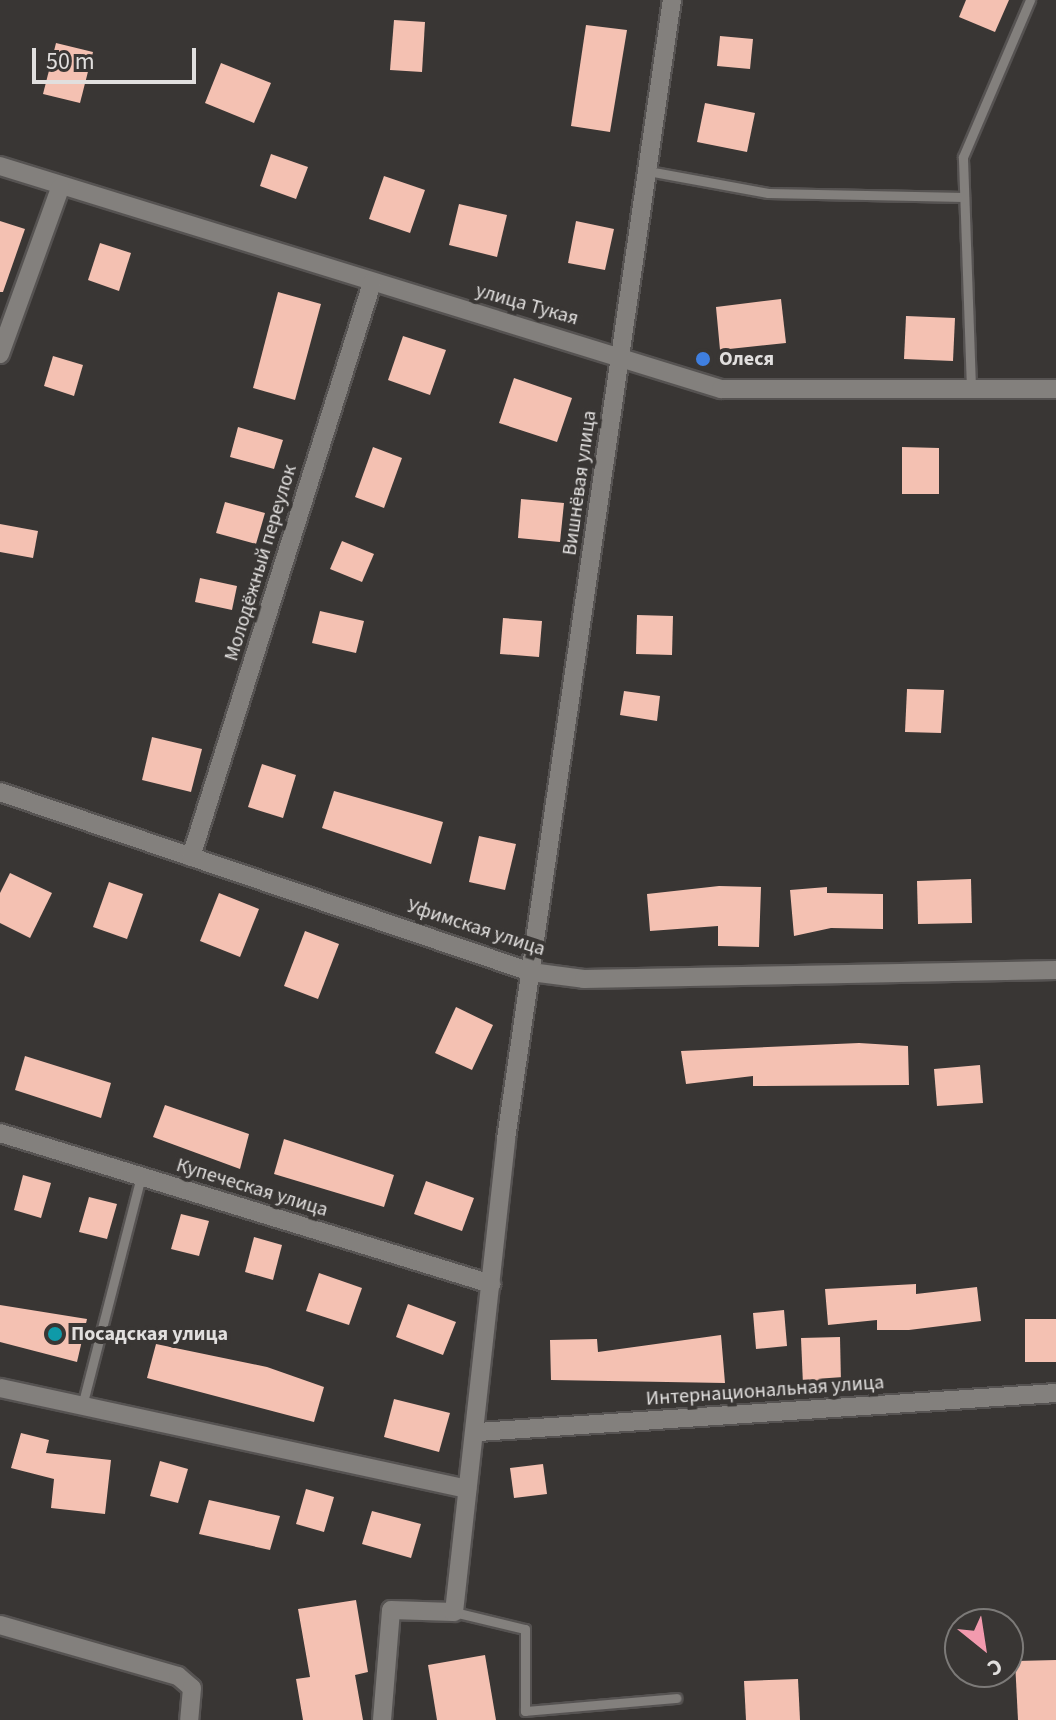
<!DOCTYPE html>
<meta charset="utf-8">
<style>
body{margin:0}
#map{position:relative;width:1056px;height:1720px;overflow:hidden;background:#393634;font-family:"Source Sans 3",sans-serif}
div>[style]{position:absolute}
.building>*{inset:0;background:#f4c1b2}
.roads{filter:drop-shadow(2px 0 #565352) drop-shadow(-2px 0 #565352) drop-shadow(0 2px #565352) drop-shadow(0 -2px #565352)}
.service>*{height:9px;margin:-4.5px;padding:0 4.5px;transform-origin:4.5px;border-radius:4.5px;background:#83807d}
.minor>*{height:18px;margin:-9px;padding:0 9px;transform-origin:9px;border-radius:9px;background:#83807d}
.dots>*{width:22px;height:22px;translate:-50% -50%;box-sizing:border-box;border:4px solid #393634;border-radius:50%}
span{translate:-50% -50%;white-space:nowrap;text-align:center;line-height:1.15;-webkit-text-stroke:8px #393634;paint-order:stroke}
.street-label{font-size:20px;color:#e1dfde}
.poi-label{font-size:20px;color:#e1dfde;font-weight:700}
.left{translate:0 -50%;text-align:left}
.north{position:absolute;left:944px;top:1608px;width:80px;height:80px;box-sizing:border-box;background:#393634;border:2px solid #7c7a78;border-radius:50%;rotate:150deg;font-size:22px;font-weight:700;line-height:32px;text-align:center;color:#e1dfde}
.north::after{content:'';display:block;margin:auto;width:28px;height:36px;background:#f29aae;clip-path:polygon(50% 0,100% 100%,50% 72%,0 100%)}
.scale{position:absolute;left:32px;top:48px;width:164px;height:36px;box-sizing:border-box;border:4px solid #e1dfde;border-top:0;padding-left:10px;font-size:24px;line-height:28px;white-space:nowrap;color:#e1dfde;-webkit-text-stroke:6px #393634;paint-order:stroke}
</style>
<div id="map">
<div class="building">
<div style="clip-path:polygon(966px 0,1009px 0,995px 32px,959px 17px)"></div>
<div style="clip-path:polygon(394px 20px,425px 22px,422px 72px,390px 70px)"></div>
<div style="clip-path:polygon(586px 25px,627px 30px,610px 132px,571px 126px)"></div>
<div style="clip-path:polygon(720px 36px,753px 39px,750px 69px,717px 66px)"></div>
<div style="clip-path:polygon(56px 43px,93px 52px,80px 103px,43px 94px)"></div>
<div style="clip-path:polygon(221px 63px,271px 83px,254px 123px,205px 103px)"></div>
<div style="clip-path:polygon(705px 103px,755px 113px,747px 152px,697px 142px)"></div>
<div style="clip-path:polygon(271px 154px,308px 167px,296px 199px,260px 186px)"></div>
<div style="clip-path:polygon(384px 176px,425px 190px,410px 233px,369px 219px)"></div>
<div style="clip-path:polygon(459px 204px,507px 215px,497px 257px,449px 245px)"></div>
<div style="clip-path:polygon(0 221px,25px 229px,3px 292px,0 292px)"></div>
<div style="clip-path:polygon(576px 221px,614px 229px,605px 270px,568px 263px)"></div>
<div style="clip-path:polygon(100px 243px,131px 253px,119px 291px,88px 280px)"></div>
<div style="clip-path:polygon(278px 292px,321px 304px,295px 400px,253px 388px)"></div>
<div style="clip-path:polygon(781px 299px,786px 343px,720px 350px,716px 307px)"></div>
<div style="clip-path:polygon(906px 316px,955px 318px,953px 361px,904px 359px)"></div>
<div style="clip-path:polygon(403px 336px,446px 350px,430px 395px,388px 380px)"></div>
<div style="clip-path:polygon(53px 356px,83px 365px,74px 396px,44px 386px)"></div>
<div style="clip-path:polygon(514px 378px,572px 398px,557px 442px,499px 423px)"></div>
<div style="clip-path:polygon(238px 427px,283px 440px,274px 469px,230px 457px)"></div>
<div style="clip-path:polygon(373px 447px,402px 458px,384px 508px,355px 497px)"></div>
<div style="clip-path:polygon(902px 447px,939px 448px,939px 494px,902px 494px)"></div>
<div style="clip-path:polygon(521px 499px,564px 503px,560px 542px,518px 538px)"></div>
<div style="clip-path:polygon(225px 502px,265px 513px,256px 544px,216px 533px)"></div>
<div style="clip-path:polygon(0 524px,38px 531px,33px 558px,0 552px)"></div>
<div style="clip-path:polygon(342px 541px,374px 554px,362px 582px,330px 569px)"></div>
<div style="clip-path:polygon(200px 578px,237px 586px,232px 610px,195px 602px)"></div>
<div style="clip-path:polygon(320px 611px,364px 621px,356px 653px,312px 643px)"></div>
<div style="clip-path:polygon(637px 615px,673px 616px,672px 655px,636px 654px)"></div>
<div style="clip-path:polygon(503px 618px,542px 621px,539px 657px,500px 654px)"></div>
<div style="clip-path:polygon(907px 689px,944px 690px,941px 733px,905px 732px)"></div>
<div style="clip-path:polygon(624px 691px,660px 696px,657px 721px,620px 715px)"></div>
<div style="clip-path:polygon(152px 737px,202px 749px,191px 792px,142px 780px)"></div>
<div style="clip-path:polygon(262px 764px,296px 775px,283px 818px,248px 807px)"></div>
<div style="clip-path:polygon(334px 791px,443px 822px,431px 864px,322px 828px)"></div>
<div style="clip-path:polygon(479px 836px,516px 844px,505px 890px,469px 882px)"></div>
<div style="clip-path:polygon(10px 873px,52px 893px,30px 938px,0 923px,0 893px)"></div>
<div style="clip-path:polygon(971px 879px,972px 923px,918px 924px,917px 881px)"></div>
<div style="clip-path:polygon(109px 882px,143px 894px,127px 939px,93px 927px)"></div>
<div style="clip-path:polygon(719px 886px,761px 887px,759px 947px,718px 946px,718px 926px,650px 931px,647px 894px)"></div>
<div style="clip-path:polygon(827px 887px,827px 893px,883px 894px,883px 929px,831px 928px,794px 936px,790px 890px)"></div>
<div style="clip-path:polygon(219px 893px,259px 909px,240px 957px,200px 941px)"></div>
<div style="clip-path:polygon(305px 931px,339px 944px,318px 999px,284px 986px)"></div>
<div style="clip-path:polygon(456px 1007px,493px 1025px,472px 1070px,435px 1053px)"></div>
<div style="clip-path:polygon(859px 1043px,908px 1046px,909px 1085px,753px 1086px,753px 1076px,686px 1084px,681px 1051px)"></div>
<div style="clip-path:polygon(25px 1056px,111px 1083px,101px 1118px,15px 1090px)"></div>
<div style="clip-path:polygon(980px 1065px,983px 1103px,937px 1106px,934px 1069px)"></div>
<div style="clip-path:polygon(165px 1105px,249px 1134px,240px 1169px,153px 1137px)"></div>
<div style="clip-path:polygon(284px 1139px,394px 1175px,384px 1207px,274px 1174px)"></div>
<div style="clip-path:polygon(23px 1175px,51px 1183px,41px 1218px,14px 1210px)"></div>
<div style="clip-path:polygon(426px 1181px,474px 1198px,462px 1231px,414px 1214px)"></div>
<div style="clip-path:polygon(89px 1197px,117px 1204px,107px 1239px,79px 1232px)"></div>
<div style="clip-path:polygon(181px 1214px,209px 1221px,199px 1256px,171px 1249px)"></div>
<div style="clip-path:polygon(254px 1237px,282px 1245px,273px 1280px,245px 1272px)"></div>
<div style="clip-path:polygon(319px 1273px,362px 1288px,349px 1325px,306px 1311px)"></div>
<div style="clip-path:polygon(916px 1284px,916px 1294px,977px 1287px,981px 1321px,909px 1330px,877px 1330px,877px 1320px,828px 1325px,825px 1289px)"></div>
<div style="clip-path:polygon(408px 1304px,456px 1322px,443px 1355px,396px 1337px)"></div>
<div style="clip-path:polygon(0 1305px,87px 1319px,77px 1362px,0 1342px)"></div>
<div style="clip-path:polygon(784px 1310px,787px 1346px,756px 1349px,753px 1313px)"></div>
<div style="clip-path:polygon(1025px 1319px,1056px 1319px,1056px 1362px,1025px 1362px)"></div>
<div style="clip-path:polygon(721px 1335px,725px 1383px,551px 1380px,550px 1340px,597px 1339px,598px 1352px)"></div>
<div style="clip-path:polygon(840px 1337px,841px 1383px,803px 1385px,801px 1338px)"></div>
<div style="clip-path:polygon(156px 1344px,267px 1367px,324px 1387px,314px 1422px,147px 1378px)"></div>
<div style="clip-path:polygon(394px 1399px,450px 1413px,439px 1452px,384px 1437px)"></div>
<div style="clip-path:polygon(21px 1433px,49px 1440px,46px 1453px,111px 1460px,105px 1514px,51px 1508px,54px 1479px,11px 1468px)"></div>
<div style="clip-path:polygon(160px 1461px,188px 1469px,178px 1503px,150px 1496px)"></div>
<div style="clip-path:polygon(543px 1464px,547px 1494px,514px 1498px,510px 1468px)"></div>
<div style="clip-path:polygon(306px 1489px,334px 1497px,324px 1532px,296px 1524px)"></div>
<div style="clip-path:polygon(209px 1500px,280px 1516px,270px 1550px,199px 1534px)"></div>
<div style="clip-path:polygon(372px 1511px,421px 1524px,411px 1558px,362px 1544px)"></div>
<div style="clip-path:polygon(356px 1600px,368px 1672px,355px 1675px,363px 1720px,303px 1720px,296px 1679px,310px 1677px,298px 1609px)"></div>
<div style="clip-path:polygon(485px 1655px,496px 1720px,437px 1720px,428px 1665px)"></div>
<div style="clip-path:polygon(1056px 1660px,1056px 1720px,1018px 1720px,1015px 1661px)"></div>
<div style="clip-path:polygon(798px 1679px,800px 1720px,746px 1720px,744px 1681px)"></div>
</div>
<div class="roads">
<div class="service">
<div style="left:648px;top:171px;width:122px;rotate:10.4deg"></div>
<div style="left:768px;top:193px;width:196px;rotate:1.2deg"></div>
<div style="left:971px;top:388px;width:231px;rotate:-92deg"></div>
<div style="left:963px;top:157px;width:171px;rotate:-66.9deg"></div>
<div style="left:82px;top:1406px;width:236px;rotate:-75.6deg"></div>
<div style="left:454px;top:1612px;width:73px;rotate:13.5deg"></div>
<div style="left:525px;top:1629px;width:82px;rotate:90deg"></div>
<div style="left:525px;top:1711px;width:152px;rotate:-4.9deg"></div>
</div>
<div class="minor">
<div style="left:0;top:166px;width:755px;rotate:17.19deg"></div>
<div style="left:721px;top:389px;width:335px"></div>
<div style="left:0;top:354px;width:177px;rotate:-70.1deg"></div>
<div style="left:0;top:792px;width:561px;rotate:18.73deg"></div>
<div style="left:531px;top:972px;width:53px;rotate:7.5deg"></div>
<div style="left:584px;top:979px;width:472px;rotate:-1.1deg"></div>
<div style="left:191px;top:857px;width:602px;rotate:-72.5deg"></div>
<div style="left:0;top:1133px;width:514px;rotate:17.09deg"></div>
<div style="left:0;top:1388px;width:478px;rotate:12.2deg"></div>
<div style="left:478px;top:1432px;width:579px;rotate:-3.86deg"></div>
<div style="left:0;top:1625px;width:185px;rotate:16deg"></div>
<div style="left:178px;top:1676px;width:18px;rotate:41deg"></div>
<div style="left:192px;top:1688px;width:32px;rotate:95deg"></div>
<div style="left:382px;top:1720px;width:110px;rotate:-85.3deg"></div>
<div style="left:391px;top:1610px;width:63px;rotate:1.8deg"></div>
<div style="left:454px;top:1612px;width:476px;rotate:-83.7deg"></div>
<div style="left:506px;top:1139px;width:1151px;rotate:-81.71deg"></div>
</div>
</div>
<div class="dots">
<div style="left:703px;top:359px;background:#3f7fe0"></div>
<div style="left:55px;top:1334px;background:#0f9aa8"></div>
</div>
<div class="street-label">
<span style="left:527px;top:305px;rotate:16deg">улица Тукая</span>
<span style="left:580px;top:483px;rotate:-82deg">Вишнёвая улица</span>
<span style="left:261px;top:563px;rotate:-73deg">Молодёжный переулок</span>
<span style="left:476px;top:928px;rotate:18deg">Уфимская улица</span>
<span style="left:252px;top:1188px;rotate:17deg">Купеческая улица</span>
<span style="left:765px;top:1391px;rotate:-4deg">Интернациональная улица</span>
</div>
<div class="poi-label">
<span class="left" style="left:719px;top:359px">Олеся</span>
<span class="left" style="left:71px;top:1334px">Посадская улица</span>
</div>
<div class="north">С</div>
<div class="scale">50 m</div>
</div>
